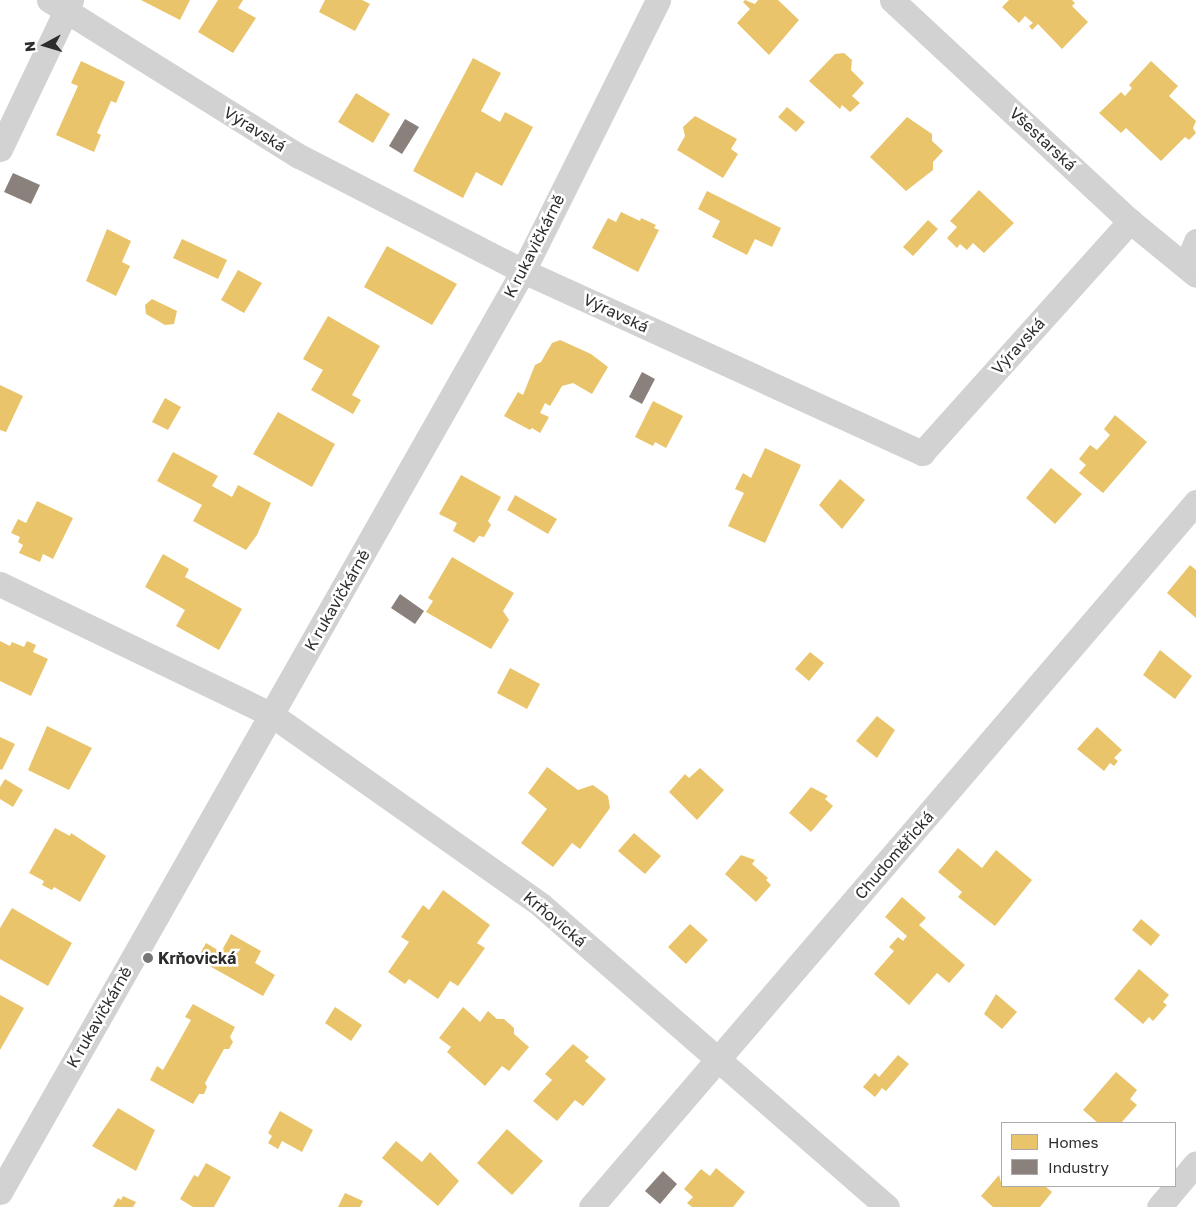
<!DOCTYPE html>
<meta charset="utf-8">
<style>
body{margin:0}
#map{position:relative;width:1196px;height:1207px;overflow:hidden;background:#fff;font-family:"Golos Text",sans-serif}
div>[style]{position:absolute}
.homes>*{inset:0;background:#e9c46a}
.industry>*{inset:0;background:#8a817c}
.street>*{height:25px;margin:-12.5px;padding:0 12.5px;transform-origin:12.5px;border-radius:12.5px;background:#d2d2d2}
.dots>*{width:14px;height:14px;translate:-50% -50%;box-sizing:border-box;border:2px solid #fff;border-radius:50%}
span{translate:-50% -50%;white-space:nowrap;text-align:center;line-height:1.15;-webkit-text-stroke:5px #fff;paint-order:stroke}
.street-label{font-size:16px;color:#2d2d2d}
.poi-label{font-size:16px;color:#2d2d2d;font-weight:700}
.left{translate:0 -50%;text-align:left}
.legend{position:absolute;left:1001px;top:1122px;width:175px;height:65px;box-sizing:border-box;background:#fff;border:1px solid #ababab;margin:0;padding:6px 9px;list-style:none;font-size:15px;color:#2d2d2d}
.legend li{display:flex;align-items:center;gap:10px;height:25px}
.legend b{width:25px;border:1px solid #ababab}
.north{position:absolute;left:20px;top:20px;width:50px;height:50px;-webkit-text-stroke:4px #fff;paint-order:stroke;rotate:264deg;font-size:14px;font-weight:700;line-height:20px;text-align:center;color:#2d2d2d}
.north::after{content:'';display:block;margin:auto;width:18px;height:22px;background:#2d2d2d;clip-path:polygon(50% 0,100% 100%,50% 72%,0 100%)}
</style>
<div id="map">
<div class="homes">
<div style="clip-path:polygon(141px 0,190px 0,180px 20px)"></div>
<div style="clip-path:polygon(218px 0,243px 0,238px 8px,256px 18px,233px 53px,198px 32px)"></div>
<div style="clip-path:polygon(325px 0,362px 0,370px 4px,355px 31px,319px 12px)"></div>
<div style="clip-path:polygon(745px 0,755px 4px,758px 0,778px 0,799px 20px,769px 55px,737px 23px,750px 9px,743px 2px)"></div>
<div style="clip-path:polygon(1009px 0,1072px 0,1075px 3px,1072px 6px,1088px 22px,1062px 49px,1038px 24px,1032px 30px,1029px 26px,1033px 23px,1025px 16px,1019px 23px,1002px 7px)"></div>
<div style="clip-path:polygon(844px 53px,852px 60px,851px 70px,864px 83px,852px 96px,860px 103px,850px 112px,842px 105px,840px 109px,809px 81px,835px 54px)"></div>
<div style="clip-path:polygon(473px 58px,501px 73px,481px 111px,500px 122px,505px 112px,533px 127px,502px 186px,476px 172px,463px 198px,413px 171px)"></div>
<div style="clip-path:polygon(81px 61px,125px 82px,116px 103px,111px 101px,97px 133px,101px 135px,94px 152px,56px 135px,78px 86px,71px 83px)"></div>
<div style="clip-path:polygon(1151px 61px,1178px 86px,1169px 96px,1196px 121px,1193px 128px,1196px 133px,1189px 140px,1185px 137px,1161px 161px,1126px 128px,1121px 133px,1099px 113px,1121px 92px,1125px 96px,1132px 88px,1129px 85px)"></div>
<div style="clip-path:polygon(356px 93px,390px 114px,373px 143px,338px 122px)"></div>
<div style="clip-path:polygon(787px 107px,805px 122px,796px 132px,778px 117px)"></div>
<div style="clip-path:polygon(695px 116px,737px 139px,731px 149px,738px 154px,723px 178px,677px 150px,685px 136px,683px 127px)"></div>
<div style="clip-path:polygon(907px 117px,932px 134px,932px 141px,943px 151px,933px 162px,933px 170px,906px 191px,870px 157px)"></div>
<div style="clip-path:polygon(979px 190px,1014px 223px,984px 253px,973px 243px,967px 250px,960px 244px,957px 248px,947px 238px,957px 227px,950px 221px)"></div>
<div style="clip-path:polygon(707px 191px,781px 228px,772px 247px,755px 239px,747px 255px,712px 237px,720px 221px,698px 209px)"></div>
<div style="clip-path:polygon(621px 212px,640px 221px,641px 218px,656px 225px,654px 228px,659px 230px,638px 272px,592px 248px,608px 218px,616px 222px)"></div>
<div style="clip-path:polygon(928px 220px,938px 229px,913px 256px,903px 247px)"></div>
<div style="clip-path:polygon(107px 229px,131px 241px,122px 262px,130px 266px,116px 296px,86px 281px)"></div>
<div style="clip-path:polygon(182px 239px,227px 260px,218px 279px,173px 258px)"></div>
<div style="clip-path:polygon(387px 246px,457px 284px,432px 325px,364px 287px)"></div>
<div style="clip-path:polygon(238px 270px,262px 283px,244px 313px,221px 300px)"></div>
<div style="clip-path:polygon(152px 299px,177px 311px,174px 324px,165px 325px,146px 314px,145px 305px)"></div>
<div style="clip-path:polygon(328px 316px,380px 346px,352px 395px,361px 400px,353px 414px,311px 390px,323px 370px,303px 359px)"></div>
<div style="clip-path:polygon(560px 340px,591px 354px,608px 367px,592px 394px,573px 383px,562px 386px,550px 406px,545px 403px,540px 413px,549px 417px,540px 433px,532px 428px,530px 430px,504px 416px,518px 392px,523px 395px,535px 365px,541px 362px,552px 343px)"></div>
<div style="clip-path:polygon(0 385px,23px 396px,6px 432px,0 430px)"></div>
<div style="clip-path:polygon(165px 398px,181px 407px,168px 430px,152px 422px)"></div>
<div style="clip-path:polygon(653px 401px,683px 416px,666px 448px,655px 442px,653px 446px,635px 437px)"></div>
<div style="clip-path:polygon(278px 412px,335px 444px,312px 487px,253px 454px)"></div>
<div style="clip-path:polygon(1115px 415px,1147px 442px,1103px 493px,1079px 473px,1086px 465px,1079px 459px,1090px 445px,1097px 450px,1110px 435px,1104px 429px)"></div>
<div style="clip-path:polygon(765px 448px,801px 465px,765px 543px,728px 526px,744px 493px,735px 489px,743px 473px,751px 478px)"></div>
<div style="clip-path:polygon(173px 452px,218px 476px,212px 486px,232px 497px,238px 485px,271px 503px,257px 535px,246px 550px,193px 521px,202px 505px,157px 481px)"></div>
<div style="clip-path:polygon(1051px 468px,1082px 494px,1055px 524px,1026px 498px)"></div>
<div style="clip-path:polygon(461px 475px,501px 497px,488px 521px,491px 525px,484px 537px,479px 536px,474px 543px,453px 531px,457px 523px,439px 514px)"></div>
<div style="clip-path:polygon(840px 479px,865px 500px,842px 529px,819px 505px)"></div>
<div style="clip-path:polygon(515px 495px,557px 519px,548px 534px,507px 510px)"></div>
<div style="clip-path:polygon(37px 501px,73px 518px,53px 559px,43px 554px,40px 562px,19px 553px,23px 545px,18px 542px,20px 537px,11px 533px,18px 519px,26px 523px)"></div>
<div style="clip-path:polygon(163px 554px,189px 569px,185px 577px,242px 609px,219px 650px,176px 626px,185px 610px,145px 587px)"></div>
<div style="clip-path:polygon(452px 557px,514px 593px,503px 611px,509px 620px,491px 649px,426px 612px,433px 601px,428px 598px)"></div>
<div style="clip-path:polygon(1190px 565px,1196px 570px,1196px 618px,1167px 593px)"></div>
<div style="clip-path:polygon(0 641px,10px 646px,12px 642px,24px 647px,27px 641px,36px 645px,33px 652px,48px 659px,31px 696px,0 681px)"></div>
<div style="clip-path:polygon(1160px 650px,1192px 676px,1175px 699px,1143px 675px)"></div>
<div style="clip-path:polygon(810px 652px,824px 663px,809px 681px,795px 669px)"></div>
<div style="clip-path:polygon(510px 668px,540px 684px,527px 709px,497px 693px)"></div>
<div style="clip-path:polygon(877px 716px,895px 730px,877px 758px,856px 741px)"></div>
<div style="clip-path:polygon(47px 726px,92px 748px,69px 790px,28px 770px)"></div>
<div style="clip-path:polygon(1097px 727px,1122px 750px,1114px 758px,1118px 761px,1114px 766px,1110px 763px,1104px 771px,1077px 749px)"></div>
<div style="clip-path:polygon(0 737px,15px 744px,2px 770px,0 769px)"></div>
<div style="clip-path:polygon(547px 767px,578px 790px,593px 785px,608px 796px,610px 808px,580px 849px,572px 843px,553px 867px,521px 843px,547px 809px,528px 793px)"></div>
<div style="clip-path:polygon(700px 768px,724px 790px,697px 820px,669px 792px,685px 774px,689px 778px)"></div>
<div style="clip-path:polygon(5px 779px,23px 790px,13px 807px,0 799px,0 787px)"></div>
<div style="clip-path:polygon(811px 787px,828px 796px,825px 799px,833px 806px,811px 832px,789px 813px)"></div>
<div style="clip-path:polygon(55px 828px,70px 836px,71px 833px,106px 856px,80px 902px,54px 887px,52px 890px,42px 885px,44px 881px,29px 873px)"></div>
<div style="clip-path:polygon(634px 833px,661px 856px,645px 874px,618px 851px)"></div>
<div style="clip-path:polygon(958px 848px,982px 868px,996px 850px,1032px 880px,995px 926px,958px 897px,962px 892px,938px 872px)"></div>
<div style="clip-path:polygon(741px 855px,755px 860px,752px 864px,768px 878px,766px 880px,771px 885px,756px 902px,725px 874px)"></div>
<div style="clip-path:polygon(443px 890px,490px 925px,477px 943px,485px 948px,458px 986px,450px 981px,438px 999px,409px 979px,405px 984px,388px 972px,409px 942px,401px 937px,423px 905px,429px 910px)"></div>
<div style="clip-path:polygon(902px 897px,926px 918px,919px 925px,965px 965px,949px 983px,937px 973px,909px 1005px,874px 974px,894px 951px,889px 947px,898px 937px,903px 941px,907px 936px,885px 917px)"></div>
<div style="clip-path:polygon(12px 908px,72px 943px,48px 986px,0 959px,0 928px)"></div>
<div style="clip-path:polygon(1141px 919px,1160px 935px,1151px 946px,1132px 930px)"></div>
<div style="clip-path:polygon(690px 924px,708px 940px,686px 964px,668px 947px)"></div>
<div style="clip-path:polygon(231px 934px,261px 951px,255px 963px,275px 975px,263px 996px,197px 959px,206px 943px,221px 952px)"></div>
<div style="clip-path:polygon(1139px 969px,1169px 995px,1163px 1002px,1167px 1005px,1153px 1021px,1149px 1017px,1143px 1024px,1114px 999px)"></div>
<div style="clip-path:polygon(996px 994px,1017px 1012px,1002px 1029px,984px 1014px)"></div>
<div style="clip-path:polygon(0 995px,24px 1008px,0 1050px)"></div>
<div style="clip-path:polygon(193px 1004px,235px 1027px,230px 1037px,233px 1042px,229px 1049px,224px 1049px,205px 1083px,207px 1087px,204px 1094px,199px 1094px,193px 1104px,150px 1080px,157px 1066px,163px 1070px,191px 1020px,185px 1017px)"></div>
<div style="clip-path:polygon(335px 1007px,362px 1025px,351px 1041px,325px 1023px)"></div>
<div style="clip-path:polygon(463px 1007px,480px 1022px,488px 1011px,497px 1019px,504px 1019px,514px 1028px,514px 1034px,529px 1047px,509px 1071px,502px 1066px,485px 1086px,447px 1052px,451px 1047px,439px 1038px)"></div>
<div style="clip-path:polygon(573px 1044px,589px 1057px,585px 1061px,606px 1079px,583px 1106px,575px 1100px,557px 1121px,533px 1101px,552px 1080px,545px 1074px)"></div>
<div style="clip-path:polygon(898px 1055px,909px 1064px,886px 1091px,882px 1088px,875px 1097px,863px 1087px,875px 1073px,879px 1077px)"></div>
<div style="clip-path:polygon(1116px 1072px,1137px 1090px,1130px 1099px,1137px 1105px,1121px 1123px,1098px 1123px,1083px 1110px)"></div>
<div style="clip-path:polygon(118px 1108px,155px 1130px,136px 1171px,92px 1146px)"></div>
<div style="clip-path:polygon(280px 1111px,313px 1130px,302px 1152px,282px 1141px,278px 1149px,268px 1143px,272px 1136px,268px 1133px)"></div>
<div style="clip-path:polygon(507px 1129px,543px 1161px,512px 1195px,477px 1163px)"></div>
<div style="clip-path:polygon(396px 1141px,422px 1162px,430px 1152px,459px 1181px,438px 1206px,382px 1158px)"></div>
<div style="clip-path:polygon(206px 1163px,231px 1177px,214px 1207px,193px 1207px,180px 1199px,194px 1175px,198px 1177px)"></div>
<div style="clip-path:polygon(716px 1168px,745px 1192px,733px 1207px,692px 1207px,687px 1203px,693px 1197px,684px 1189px,701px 1169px,710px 1176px)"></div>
<div style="clip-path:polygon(999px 1175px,1002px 1186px,1045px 1186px,1052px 1192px,1040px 1207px,993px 1207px,981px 1196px)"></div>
<div style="clip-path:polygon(345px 1193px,363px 1201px,360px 1207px,338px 1207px)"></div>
<div style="clip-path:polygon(123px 1196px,136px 1202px,133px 1207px,113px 1207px,118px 1198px,121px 1200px)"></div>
</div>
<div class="industry">
<div style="clip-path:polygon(405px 119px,419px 127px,402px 154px,389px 146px)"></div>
<div style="clip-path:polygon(13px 173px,40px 185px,31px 204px,4px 192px)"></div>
<div style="clip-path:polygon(642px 372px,655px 379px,642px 404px,629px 397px)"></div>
<div style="clip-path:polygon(400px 594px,424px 611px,415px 624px,391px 608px)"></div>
<div style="clip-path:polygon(663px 1171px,677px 1184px,660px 1204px,645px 1191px)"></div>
</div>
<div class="street">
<div style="left:49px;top:0;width:295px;rotate:32deg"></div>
<div style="left:299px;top:156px;width:252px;rotate:27.2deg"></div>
<div style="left:523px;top:271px;width:439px;rotate:24.5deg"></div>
<div style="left:922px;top:453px;width:312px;rotate:-48.1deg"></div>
<div style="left:892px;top:0;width:325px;rotate:42.9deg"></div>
<div style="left:1130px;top:221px;width:85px;rotate:39.3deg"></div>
<div style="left:0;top:149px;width:165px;rotate:-64.5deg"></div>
<div style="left:1186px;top:266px;width:27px;rotate:-68deg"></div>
<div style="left:0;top:584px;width:302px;rotate:25.7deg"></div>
<div style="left:272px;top:715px;width:329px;rotate:35.2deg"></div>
<div style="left:541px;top:905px;width:459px;rotate:41.1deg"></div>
<div style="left:0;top:1192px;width:1059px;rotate:-60.41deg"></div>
<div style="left:523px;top:271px;width:303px;rotate:-63.5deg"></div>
<div style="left:591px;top:1207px;width:929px;rotate:-49.37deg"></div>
<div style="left:1159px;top:1207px;width:57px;rotate:-49.9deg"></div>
</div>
<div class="dots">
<div style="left:148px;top:958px;background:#767676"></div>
</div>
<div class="street-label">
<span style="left:255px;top:129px;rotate:32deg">Výravská</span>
<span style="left:1043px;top:139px;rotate:43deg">Všestarská</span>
<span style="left:534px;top:246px;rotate:-63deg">K rukavičkárně</span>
<span style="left:616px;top:313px;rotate:25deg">Výravská</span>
<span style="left:1018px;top:346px;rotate:-48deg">Výravská</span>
<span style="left:337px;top:600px;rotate:-60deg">K rukavičkárně</span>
<span style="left:894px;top:855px;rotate:-49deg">Chudoměřická</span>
<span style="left:555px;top:919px;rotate:40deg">Krňovická</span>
<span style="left:99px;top:1017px;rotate:-60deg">K rukavičkárně</span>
</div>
<div class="poi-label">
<span class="left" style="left:158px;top:958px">Krňovická</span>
</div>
<ul class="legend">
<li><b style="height:14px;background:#e9c46a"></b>Homes</li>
<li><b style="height:14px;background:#8a817c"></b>Industry</li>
</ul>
<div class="north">N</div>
</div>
